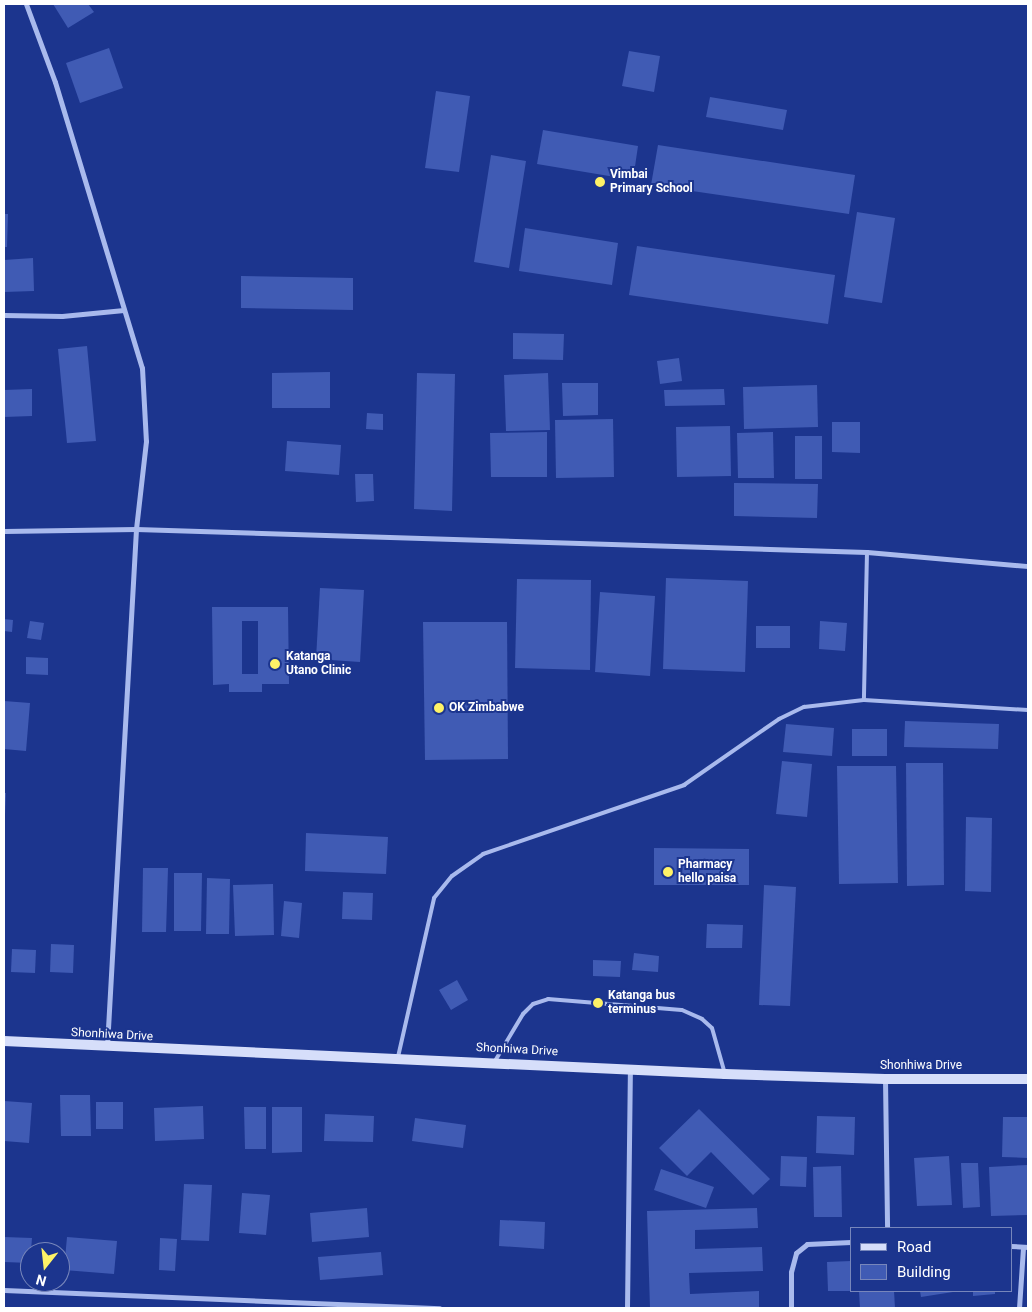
<!DOCTYPE html>
<style>
body{margin:0}
#map{position:relative;width:1032px;height:1312px;overflow:hidden;background:#1c358e;font-family:Roboto,sans-serif}
div>[style]{position:absolute}
.building>*{inset:0;background:#405bb4}
.lane>*{height:4px;margin:-2px;padding:0 2px;transform-origin:2px;border-radius:2px;background:#a9baed}
.street>*{height:5px;margin:-2.5px;padding:0 2.5px;transform-origin:2.5px;border-radius:2.5px;background:#a9baed}
.secondary>*{height:10px;margin:-5px;padding:0 5px;transform-origin:5px;border-radius:5px;background:#d6defa}
.dots>*{width:14px;height:14px;translate:-50% -50%;box-sizing:border-box;border:2px solid #1c358e;border-radius:50%}
span{translate:-50% -50%;white-space:nowrap;text-align:center;line-height:1.15;-webkit-text-stroke:4px #1c358e;paint-order:stroke}
.poi-label{font-size:12px;color:#fff;font-weight:700}
.left{translate:0 -50%;text-align:left}
.street-label{font-size:12px;color:#fff}
.frame{position:absolute;inset:0;border:5px solid #fff;pointer-events:none}
.legend{position:absolute;left:850px;top:1227px;width:162px;height:65px;box-sizing:border-box;background:#1c358e;border:1px solid #7786bb;margin:0;padding:6px 9px;list-style:none;font-size:15px;color:#fff}
.legend li{display:flex;align-items:center;gap:10px;height:25px}
.legend b{width:25px;border:1px solid #7786bb}
.north{position:absolute;left:20px;top:1242px;width:50px;height:50px;box-sizing:border-box;background:#1c358e;border:1px solid #7786bb;border-radius:50%;rotate:196deg;font-size:14px;font-weight:700;line-height:20px;text-align:center;color:#fff}
.north::after{content:'';display:block;margin:auto;width:18px;height:22px;background:#fef267;clip-path:polygon(50% 0,100% 100%,50% 72%,0 100%)}
</style>
<div id="map">
<div class="building">
<div style="clip-path:polygon(53px 4px,88px 4px,94px 12px,68px 28px)"></div>
<div style="clip-path:polygon(109px 48px,123px 88px,80px 103px,66px 63px)"></div>
<div style="clip-path:polygon(629px 51px,660px 56px,654px 92px,622px 86px)"></div>
<div style="clip-path:polygon(436px 91px,470px 96px,459px 172px,425px 168px)"></div>
<div style="clip-path:polygon(710px 97px,787px 110px,783px 130px,706px 117px)"></div>
<div style="clip-path:polygon(543px 130px,638px 146px,633px 180px,537px 164px)"></div>
<div style="clip-path:polygon(658px 145px,855px 175px,849px 214px,651px 185px)"></div>
<div style="clip-path:polygon(491px 155px,526px 161px,509px 268px,474px 262px)"></div>
<div style="clip-path:polygon(857px 212px,895px 218px,882px 303px,844px 297px)"></div>
<div style="clip-path:polygon(4px 214px,8px 214px,7px 247px,4px 247px)"></div>
<div style="clip-path:polygon(525px 228px,618px 243px,612px 285px,519px 271px)"></div>
<div style="clip-path:polygon(637px 246px,835px 275px,828px 324px,629px 295px)"></div>
<div style="clip-path:polygon(33px 258px,34px 291px,4px 292px,4px 260px)"></div>
<div style="clip-path:polygon(241px 276px,353px 278px,353px 310px,241px 308px)"></div>
<div style="clip-path:polygon(513px 333px,564px 334px,563px 360px,513px 359px)"></div>
<div style="clip-path:polygon(87px 346px,96px 441px,67px 443px,58px 349px)"></div>
<div style="clip-path:polygon(679px 358px,682px 381px,660px 384px,657px 361px)"></div>
<div style="clip-path:polygon(330px 372px,330px 408px,272px 408px,272px 373px)"></div>
<div style="clip-path:polygon(417px 373px,455px 374px,452px 511px,414px 509px)"></div>
<div style="clip-path:polygon(548px 373px,550px 430px,506px 431px,504px 375px)"></div>
<div style="clip-path:polygon(562px 383px,598px 383px,598px 415px,563px 416px)"></div>
<div style="clip-path:polygon(817px 385px,818px 427px,744px 429px,743px 387px)"></div>
<div style="clip-path:polygon(32px 389px,32px 416px,4px 417px,4px 390px)"></div>
<div style="clip-path:polygon(724px 389px,725px 405px,665px 406px,664px 390px)"></div>
<div style="clip-path:polygon(367px 413px,383px 414px,383px 430px,366px 429px)"></div>
<div style="clip-path:polygon(613px 419px,614px 477px,556px 478px,555px 420px)"></div>
<div style="clip-path:polygon(832px 422px,860px 422px,860px 453px,832px 452px)"></div>
<div style="clip-path:polygon(730px 426px,731px 476px,677px 477px,676px 427px)"></div>
<div style="clip-path:polygon(547px 432px,547px 477px,491px 477px,490px 433px)"></div>
<div style="clip-path:polygon(773px 432px,774px 478px,738px 478px,737px 433px)"></div>
<div style="clip-path:polygon(795px 436px,822px 436px,822px 479px,795px 479px)"></div>
<div style="clip-path:polygon(287px 441px,341px 445px,339px 475px,285px 471px)"></div>
<div style="clip-path:polygon(355px 474px,373px 474px,374px 501px,356px 502px)"></div>
<div style="clip-path:polygon(734px 483px,818px 484px,817px 518px,734px 516px)"></div>
<div style="clip-path:polygon(666px 578px,748px 581px,745px 672px,663px 669px)"></div>
<div style="clip-path:polygon(517px 579px,591px 580px,590px 670px,515px 668px)"></div>
<div style="clip-path:polygon(320px 588px,364px 590px,360px 662px,316px 659px)"></div>
<div style="clip-path:polygon(600px 592px,655px 596px,650px 676px,595px 672px)"></div>
<div style="clip-path:polygon(evenodd,212px 607px,288px 607px,289px 684px,262px 684px,262px 692px,229px 692px,229px 684px,213px 685px,212px 607px,242px 621px,258px 621px,258px 674px,242px 674px,242px 621px)"></div>
<div style="clip-path:polygon(4px 619px,13px 620px,12px 632px,4px 631px)"></div>
<div style="clip-path:polygon(30px 621px,44px 623px,41px 640px,27px 638px)"></div>
<div style="clip-path:polygon(820px 621px,847px 623px,845px 651px,819px 649px)"></div>
<div style="clip-path:polygon(423px 622px,507px 622px,508px 759px,425px 760px)"></div>
<div style="clip-path:polygon(756px 626px,790px 626px,790px 648px,756px 648px)"></div>
<div style="clip-path:polygon(26px 657px,48px 658px,48px 675px,26px 674px)"></div>
<div style="clip-path:polygon(4px 701px,30px 703px,26px 751px,4px 749px)"></div>
<div style="clip-path:polygon(905px 721px,999px 724px,998px 749px,904px 747px)"></div>
<div style="clip-path:polygon(786px 724px,834px 728px,832px 756px,783px 752px)"></div>
<div style="clip-path:polygon(852px 729px,887px 729px,887px 756px,852px 756px)"></div>
<div style="clip-path:polygon(782px 761px,812px 764px,807px 817px,776px 814px)"></div>
<div style="clip-path:polygon(906px 763px,943px 763px,944px 885px,907px 886px)"></div>
<div style="clip-path:polygon(837px 766px,896px 766px,898px 883px,839px 884px)"></div>
<div style="clip-path:polygon(4px 793px,6px 793px,5px 814px,4px 814px)"></div>
<div style="clip-path:polygon(966px 817px,992px 818px,991px 892px,965px 891px)"></div>
<div style="clip-path:polygon(306px 833px,388px 837px,386px 874px,305px 871px)"></div>
<div style="clip-path:polygon(654px 848px,749px 849px,749px 885px,654px 885px)"></div>
<div style="clip-path:polygon(143px 868px,168px 868px,166px 932px,142px 932px)"></div>
<div style="clip-path:polygon(174px 873px,202px 873px,201px 931px,174px 931px)"></div>
<div style="clip-path:polygon(207px 878px,230px 879px,229px 934px,206px 934px)"></div>
<div style="clip-path:polygon(273px 884px,274px 935px,235px 936px,233px 885px)"></div>
<div style="clip-path:polygon(764px 885px,796px 887px,790px 1006px,759px 1005px)"></div>
<div style="clip-path:polygon(343px 892px,373px 893px,372px 920px,342px 919px)"></div>
<div style="clip-path:polygon(284px 901px,302px 903px,299px 938px,281px 936px)"></div>
<div style="clip-path:polygon(707px 924px,743px 925px,742px 948px,706px 948px)"></div>
<div style="clip-path:polygon(51px 944px,74px 945px,73px 973px,50px 972px)"></div>
<div style="clip-path:polygon(12px 949px,36px 950px,35px 973px,11px 972px)"></div>
<div style="clip-path:polygon(634px 953px,659px 956px,658px 972px,632px 970px)"></div>
<div style="clip-path:polygon(593px 960px,621px 961px,620px 977px,593px 976px)"></div>
<div style="clip-path:polygon(457px 980px,468px 1000px,451px 1010px,439px 990px)"></div>
<div style="clip-path:polygon(60px 1095px,90px 1095px,91px 1136px,61px 1136px)"></div>
<div style="clip-path:polygon(4px 1101px,32px 1103px,29px 1143px,4px 1141px)"></div>
<div style="clip-path:polygon(96px 1102px,123px 1102px,123px 1129px,96px 1129px)"></div>
<div style="clip-path:polygon(203px 1106px,204px 1139px,155px 1141px,154px 1108px)"></div>
<div style="clip-path:polygon(244px 1107px,266px 1107px,266px 1149px,245px 1149px)"></div>
<div style="clip-path:polygon(272px 1107px,302px 1107px,302px 1152px,272px 1153px)"></div>
<div style="clip-path:polygon(699px 1109px,770px 1179px,753px 1195px,711px 1152px,687px 1176px,659px 1148px)"></div>
<div style="clip-path:polygon(325px 1114px,374px 1116px,373px 1142px,324px 1141px)"></div>
<div style="clip-path:polygon(817px 1116px,855px 1117px,854px 1155px,816px 1153px)"></div>
<div style="clip-path:polygon(1003px 1117px,1028px 1117px,1028px 1158px,1002px 1157px)"></div>
<div style="clip-path:polygon(415px 1118px,466px 1125px,463px 1148px,412px 1141px)"></div>
<div style="clip-path:polygon(781px 1156px,807px 1157px,806px 1187px,780px 1186px)"></div>
<div style="clip-path:polygon(949px 1156px,952px 1205px,917px 1206px,914px 1158px)"></div>
<div style="clip-path:polygon(961px 1163px,978px 1163px,980px 1207px,963px 1208px)"></div>
<div style="clip-path:polygon(1028px 1165px,1028px 1215px,991px 1216px,989px 1167px)"></div>
<div style="clip-path:polygon(841px 1166px,842px 1217px,814px 1217px,813px 1167px)"></div>
<div style="clip-path:polygon(661px 1169px,714px 1187px,706px 1208px,654px 1190px)"></div>
<div style="clip-path:polygon(184px 1184px,212px 1185px,209px 1241px,181px 1240px)"></div>
<div style="clip-path:polygon(242px 1193px,270px 1195px,266px 1235px,239px 1233px)"></div>
<div style="clip-path:polygon(367px 1208px,369px 1237px,312px 1242px,310px 1213px)"></div>
<div style="clip-path:polygon(757px 1208px,758px 1228px,695px 1230px,695px 1249px,762px 1247px,763px 1271px,689px 1273px,690px 1294px,759px 1291px,759px 1308px,650px 1308px,647px 1211px)"></div>
<div style="clip-path:polygon(500px 1220px,545px 1222px,544px 1249px,499px 1246px)"></div>
<div style="clip-path:polygon(4px 1237px,32px 1238px,30px 1263px,4px 1262px)"></div>
<div style="clip-path:polygon(67px 1237px,117px 1241px,114px 1274px,64px 1270px)"></div>
<div style="clip-path:polygon(160px 1238px,177px 1239px,175px 1271px,159px 1270px)"></div>
<div style="clip-path:polygon(381px 1252px,383px 1275px,320px 1280px,318px 1257px)"></div>
<div style="clip-path:polygon(851px 1261px,851px 1291px,828px 1291px,827px 1262px)"></div>
<div style="clip-path:polygon(859px 1291px,894px 1291px,895px 1308px,860px 1308px)"></div>
<div style="clip-path:polygon(920px 1291px,952px 1291px,953px 1292px,921px 1297px)"></div>
<div style="clip-path:polygon(973px 1291px,995px 1291px,995px 1294px,973px 1296px)"></div>
</div>
<div class="lane">
<div style="left:867px;top:552px;width:148px;rotate:91.2deg"></div>
<div style="left:864px;top:700px;width:164px;rotate:3.5deg"></div>
<div style="left:398px;top:1057px;width:163px;rotate:-77.2deg"></div>
<div style="left:434px;top:898px;width:28px;rotate:-51deg"></div>
<div style="left:452px;top:876px;width:38px;rotate:-35deg"></div>
<div style="left:483px;top:854px;width:213px;rotate:-18.9deg"></div>
<div style="left:684px;top:785px;width:116px;rotate:-34.8deg"></div>
<div style="left:779px;top:719px;width:28px;rotate:-26deg"></div>
<div style="left:804px;top:707px;width:60px;rotate:-6.7deg"></div>
<div style="left:495px;top:1061px;width:55px;rotate:-59.2deg"></div>
<div style="left:523px;top:1014px;width:14px;rotate:-45deg"></div>
<div style="left:533px;top:1004px;width:16px;rotate:-18deg"></div>
<div style="left:548px;top:999px;width:134px;rotate:4.7deg"></div>
<div style="left:682px;top:1010px;width:22px;rotate:24deg"></div>
<div style="left:702px;top:1019px;width:13px;rotate:42deg"></div>
<div style="left:712px;top:1028px;width:48px;rotate:74.2deg"></div>
</div>
<div class="street">
<div style="left:26px;top:4px;width:83px;rotate:69.6deg"></div>
<div style="left:55px;top:82px;width:299px;rotate:73.1deg"></div>
<div style="left:142px;top:368px;width:73px;rotate:86.9deg"></div>
<div style="left:146px;top:441px;width:89px;rotate:96.5deg"></div>
<div style="left:136px;top:529px;width:518px;rotate:93.21deg"></div>
<div style="left:4px;top:315px;width:58px;rotate:1deg"></div>
<div style="left:62px;top:316px;width:62px;rotate:-5.5deg"></div>
<div style="left:4px;top:531px;width:132px;rotate:-0.9deg"></div>
<div style="left:136px;top:529px;width:731px;rotate:1.8deg"></div>
<div style="left:867px;top:552px;width:162px;rotate:5deg"></div>
<div style="left:885px;top:1079px;width:149px;rotate:89.2deg"></div>
<div style="left:1011px;top:1246px;width:17px;rotate:3deg"></div>
<div style="left:4px;top:1290px;width:436px;rotate:2.4deg"></div>
<div style="left:627px;top:1308px;width:239px;rotate:-89.3deg"></div>
<div style="left:791px;top:1308px;width:36px;rotate:-90deg"></div>
<div style="left:791px;top:1272px;width:20px;rotate:-75deg"></div>
<div style="left:796px;top:1253px;width:14px;rotate:-39deg"></div>
<div style="left:807px;top:1244px;width:44px;rotate:-2.6deg"></div>
<div style="left:1019px;top:1308px;width:61px;rotate:-86.2deg"></div>
</div>
<div class="secondary">
<div style="left:4px;top:1041px;width:722px;rotate:2.62deg"></div>
<div style="left:725px;top:1074px;width:160px;rotate:1.8deg"></div>
<div style="left:885px;top:1079px;width:143px"></div>
</div>
<div class="dots">
<div style="left:600px;top:182px;background:#fef267"></div>
<div style="left:275px;top:664px;background:#fef267"></div>
<div style="left:439px;top:708px;background:#fef267"></div>
<div style="left:668px;top:872px;background:#fef267"></div>
<div style="left:598px;top:1003px;background:#fef267"></div>
</div>
<div class="poi-label">
<span class="left" style="left:610px;top:182px">Vimbai<br>Primary School</span>
<span class="left" style="left:286px;top:664px">Katanga<br>Utano Clinic</span>
<span class="left" style="left:449px;top:708px">OK Zimbabwe</span>
<span class="left" style="left:678px;top:872px">Pharmacy<br>hello paisa</span>
<span class="left" style="left:608px;top:1003px">Katanga bus<br>terminus</span>
</div>
<div class="street-label">
<span style="left:112px;top:1035px;rotate:3deg">Shonhiwa Drive</span>
<span style="left:517px;top:1050px;rotate:3deg">Shonhiwa Drive</span>
<span style="left:921px;top:1066px">Shonhiwa Drive</span>
</div>
<div class="frame"></div>
<ul class="legend">
<li><b style="height:6px;background:#d6defa"></b>Road</li>
<li><b style="height:14px;background:#405bb4"></b>Building</li>
</ul>
<div class="north">N</div>
</div>
